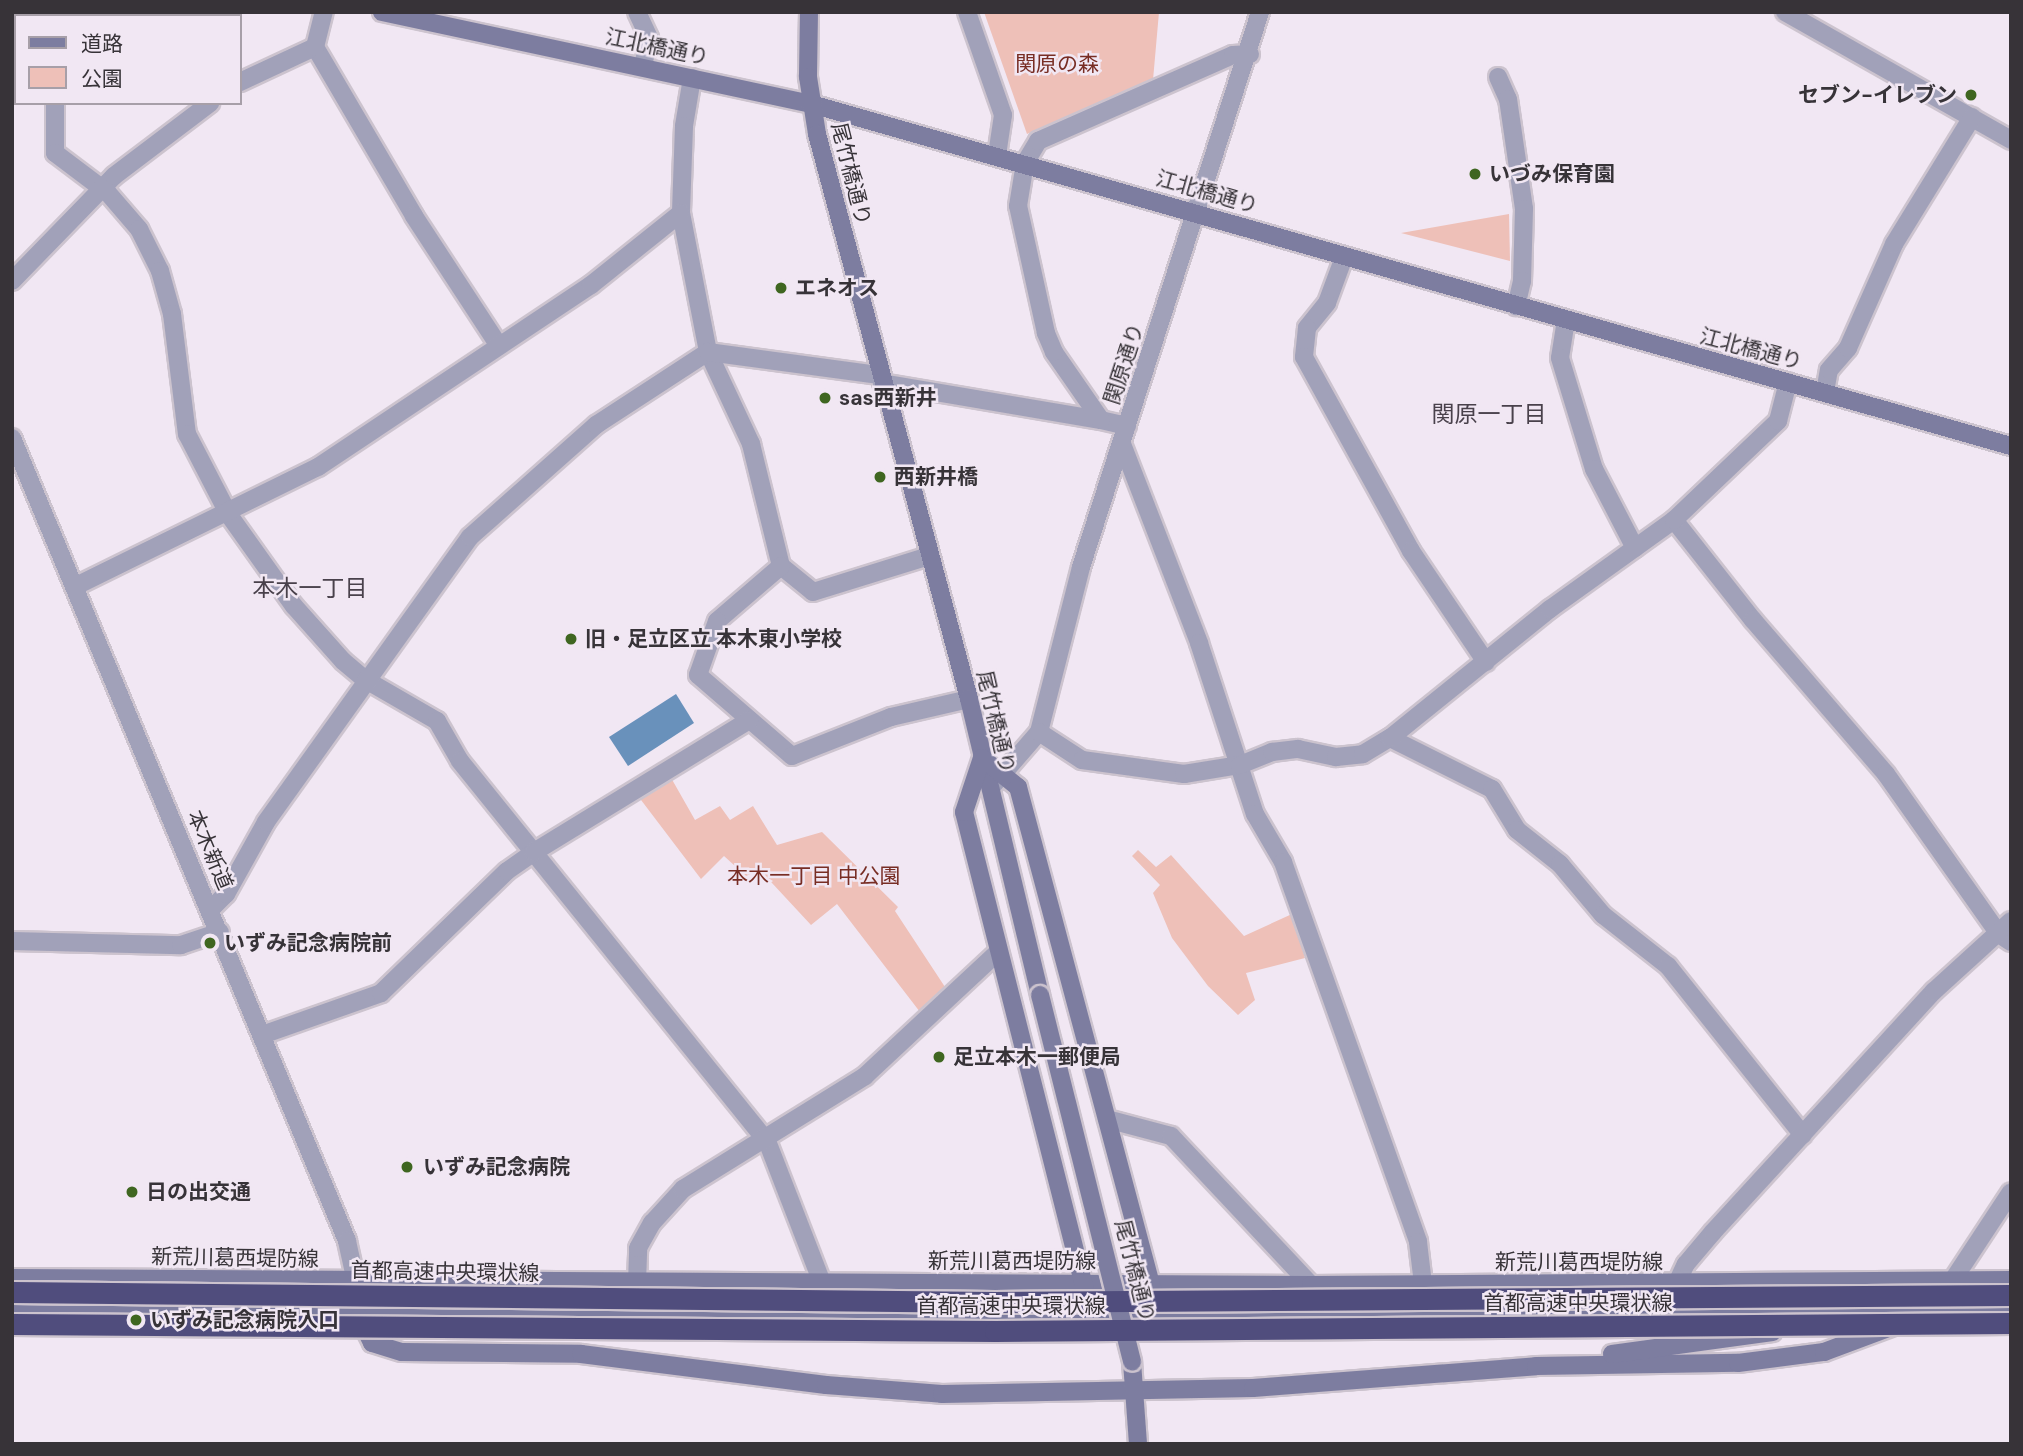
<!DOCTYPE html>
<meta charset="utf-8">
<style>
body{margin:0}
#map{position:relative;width:2023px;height:1456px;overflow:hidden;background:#f1e7f3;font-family:"DM Sans","Noto Sans JP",sans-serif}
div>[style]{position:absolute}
.green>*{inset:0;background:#eec0b8}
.water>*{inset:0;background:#6991bb}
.roads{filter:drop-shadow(2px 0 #ccc3ce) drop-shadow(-2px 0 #ccc3ce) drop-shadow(0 2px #ccc3ce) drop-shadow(0 -2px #ccc3ce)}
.minor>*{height:18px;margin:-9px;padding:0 9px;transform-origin:9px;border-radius:9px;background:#a1a1b9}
.tertiary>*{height:18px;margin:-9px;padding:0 9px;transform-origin:9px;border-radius:9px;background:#a1a1b9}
.secondary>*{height:18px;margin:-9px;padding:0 9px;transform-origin:9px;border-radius:9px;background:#7d7da0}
.bridges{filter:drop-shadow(2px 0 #ccc3ce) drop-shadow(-2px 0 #ccc3ce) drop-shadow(0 2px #ccc3ce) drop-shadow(0 -2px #ccc3ce)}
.secondary-bridge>*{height:18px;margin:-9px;padding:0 9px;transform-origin:9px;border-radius:9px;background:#7d7da0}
.motorway-bridge>*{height:21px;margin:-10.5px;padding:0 10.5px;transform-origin:10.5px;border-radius:10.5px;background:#504d7d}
.dots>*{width:19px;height:19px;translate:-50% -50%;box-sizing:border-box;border:4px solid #f1e7f3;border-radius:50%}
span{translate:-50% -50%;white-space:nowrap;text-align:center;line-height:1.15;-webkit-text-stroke:5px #f1e7f3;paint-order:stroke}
.street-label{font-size:21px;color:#373338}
.park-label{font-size:21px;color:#782d24}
.poi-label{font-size:21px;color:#373338;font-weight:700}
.right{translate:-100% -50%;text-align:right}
.left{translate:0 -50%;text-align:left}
.neighbourhood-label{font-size:23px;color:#49414b}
.frame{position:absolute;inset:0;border:14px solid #373338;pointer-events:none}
.legend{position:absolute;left:14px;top:14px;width:228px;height:91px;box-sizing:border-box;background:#f1e7f3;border:2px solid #a79fa8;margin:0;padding:9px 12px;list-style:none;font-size:21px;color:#373338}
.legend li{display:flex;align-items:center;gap:14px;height:35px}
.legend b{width:35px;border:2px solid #a79fa8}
</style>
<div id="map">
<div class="green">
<div style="clip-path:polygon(984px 12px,1159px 12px,1153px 80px,1027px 134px)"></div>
<div style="clip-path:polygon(1509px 214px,1510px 261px,1401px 233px)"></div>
<div style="clip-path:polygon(670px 776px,695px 820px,720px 806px,730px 820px,753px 806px,777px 845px,822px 832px,898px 907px,895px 911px,945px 987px,920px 1012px,837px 904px,811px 925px,760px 870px,746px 876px,724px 856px,701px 879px,638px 796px)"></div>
<div style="clip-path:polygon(1138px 850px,1156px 867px,1171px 855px,1244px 936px,1292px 914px,1305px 958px,1246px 973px,1255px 1000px,1238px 1015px,1208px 986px,1172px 938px,1153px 893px,1160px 885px,1132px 856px)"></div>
</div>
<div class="water">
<div style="clip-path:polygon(676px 694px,694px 723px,628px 766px,609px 737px)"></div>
</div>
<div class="roads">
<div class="minor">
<div style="left:637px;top:12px;width:29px;rotate:65deg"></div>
<div style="left:649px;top:38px;width:30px;rotate:102deg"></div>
<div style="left:967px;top:12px;width:109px;rotate:70.7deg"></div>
<div style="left:1003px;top:115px;width:40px;rotate:98.5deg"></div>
<div style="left:1785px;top:12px;width:260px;rotate:29.5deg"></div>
<div style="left:91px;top:16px;width:4px;rotate:-63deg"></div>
<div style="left:12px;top:35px;width:5px;rotate:37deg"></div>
<div style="left:315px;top:47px;width:196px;rotate:59.6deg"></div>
<div style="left:414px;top:216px;width:155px;rotate:56.8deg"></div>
<div style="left:1498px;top:77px;width:24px;rotate:66deg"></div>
<div style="left:1508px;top:99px;width:111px;rotate:81.7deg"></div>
<div style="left:1524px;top:209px;width:72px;rotate:91.6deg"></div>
<div style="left:1522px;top:281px;width:26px;rotate:103deg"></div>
<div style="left:692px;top:78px;width:49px;rotate:99.5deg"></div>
<div style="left:684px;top:126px;width:87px;rotate:92deg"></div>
<div style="left:681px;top:213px;width:142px;rotate:79deg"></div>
<div style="left:708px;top:352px;width:102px;rotate:64.9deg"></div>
<div style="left:751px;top:444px;width:126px;rotate:76.2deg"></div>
<div style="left:781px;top:566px;width:41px;rotate:39.1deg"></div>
<div style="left:813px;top:592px;width:121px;rotate:-17.2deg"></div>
<div style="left:240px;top:82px;width:83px;rotate:-25deg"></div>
<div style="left:315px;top:47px;width:36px;rotate:-76deg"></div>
<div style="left:55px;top:103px;width:50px;rotate:90deg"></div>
<div style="left:55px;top:153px;width:66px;rotate:37deg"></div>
<div style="left:108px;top:193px;width:48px;rotate:49.3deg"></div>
<div style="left:139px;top:229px;width:47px;rotate:63.4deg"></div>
<div style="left:160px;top:271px;width:45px;rotate:74.4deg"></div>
<div style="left:172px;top:314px;width:121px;rotate:82.9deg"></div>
<div style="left:187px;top:434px;width:91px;rotate:62.6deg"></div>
<div style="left:229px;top:515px;width:112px;rotate:54.5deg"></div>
<div style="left:294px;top:606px;width:74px;rotate:48.3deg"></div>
<div style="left:343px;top:661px;width:30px;rotate:40deg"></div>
<div style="left:366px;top:680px;width:82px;rotate:30deg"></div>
<div style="left:437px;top:721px;width:46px;rotate:60.1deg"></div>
<div style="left:460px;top:761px;width:489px;rotate:51.1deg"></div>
<div style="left:767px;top:1141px;width:152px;rotate:68.8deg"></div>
<div style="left:1344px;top:257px;width:49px;rotate:110.3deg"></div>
<div style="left:1327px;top:303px;width:32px;rotate:129deg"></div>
<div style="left:1307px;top:328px;width:29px;rotate:96deg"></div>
<div style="left:1304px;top:357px;width:222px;rotate:61.1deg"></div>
<div style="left:1411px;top:551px;width:134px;rotate:56deg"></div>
<div style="left:12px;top:281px;width:146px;rotate:-45.8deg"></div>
<div style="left:114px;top:176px;width:121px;rotate:-37.2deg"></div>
<div style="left:1566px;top:320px;width:38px;rotate:99deg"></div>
<div style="left:1560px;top:358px;width:116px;rotate:73deg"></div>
<div style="left:1594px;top:469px;width:89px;rotate:62.6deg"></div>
<div style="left:882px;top:383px;width:222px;rotate:9.6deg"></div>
<div style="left:1825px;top:392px;width:22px;rotate:-80deg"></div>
<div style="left:1829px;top:370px;width:29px;rotate:-49deg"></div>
<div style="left:1848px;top:348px;width:114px;rotate:-66.1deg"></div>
<div style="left:1894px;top:244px;width:149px;rotate:-58.4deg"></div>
<div style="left:1127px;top:426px;width:27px;rotate:-167deg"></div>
<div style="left:1101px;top:420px;width:83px;rotate:-124.7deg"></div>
<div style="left:1054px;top:352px;width:21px;rotate:-113deg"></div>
<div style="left:1046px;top:333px;width:130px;rotate:-102.4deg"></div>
<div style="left:1018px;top:206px;width:44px;rotate:-80.8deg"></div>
<div style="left:1025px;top:163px;width:26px;rotate:-59deg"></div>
<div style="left:1038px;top:141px;width:213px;rotate:-23.8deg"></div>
<div style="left:1233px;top:55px;width:17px;rotate:-3deg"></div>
<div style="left:1122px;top:444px;width:213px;rotate:68.8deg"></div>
<div style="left:1199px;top:643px;width:180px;rotate:71.9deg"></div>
<div style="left:1255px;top:814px;width:56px;rotate:59.7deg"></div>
<div style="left:1283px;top:862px;width:403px;rotate:70.4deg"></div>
<div style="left:1418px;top:1242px;width:42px;rotate:83.2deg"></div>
<div style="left:1674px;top:520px;width:127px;rotate:51.7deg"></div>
<div style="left:1753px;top:620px;width:203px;rotate:49.2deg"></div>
<div style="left:1886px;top:774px;width:196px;rotate:54.8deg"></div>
<div style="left:1999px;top:934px;width:14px;rotate:34deg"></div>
<div style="left:781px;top:566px;width:84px;rotate:139.3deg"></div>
<div style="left:717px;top:621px;width:57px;rotate:109.4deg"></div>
<div style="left:698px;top:675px;width:124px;rotate:40.8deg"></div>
<div style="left:792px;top:756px;width:106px;rotate:-21.5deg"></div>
<div style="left:891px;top:717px;width:80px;rotate:-13deg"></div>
<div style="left:76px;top:586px;width:270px;rotate:-26.2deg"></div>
<div style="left:318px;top:467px;width:328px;rotate:-33.7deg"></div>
<div style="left:591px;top:285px;width:115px;rotate:-38.7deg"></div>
<div style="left:1039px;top:732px;width:170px;rotate:-75.7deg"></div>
<div style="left:1081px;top:567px;width:583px;rotate:-72.12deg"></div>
<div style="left:1390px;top:738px;width:114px;rotate:26.6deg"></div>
<div style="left:1492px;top:789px;width:48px;rotate:58.6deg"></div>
<div style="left:1517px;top:830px;width:55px;rotate:38.3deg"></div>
<div style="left:1560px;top:864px;width:67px;rotate:49.9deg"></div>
<div style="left:1603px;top:915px;width:83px;rotate:38.1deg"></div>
<div style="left:1668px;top:966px;width:216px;rotate:51.4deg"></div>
<div style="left:993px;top:785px;width:70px;rotate:-49deg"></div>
<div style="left:1039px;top:732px;width:51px;rotate:33.1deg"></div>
<div style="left:1082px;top:760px;width:103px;rotate:7.8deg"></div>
<div style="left:1184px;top:774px;width:57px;rotate:-9.1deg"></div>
<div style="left:1240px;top:765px;width:35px;rotate:-22deg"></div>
<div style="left:1272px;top:752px;width:26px;rotate:-7deg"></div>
<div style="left:1298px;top:749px;width:39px;rotate:12deg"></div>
<div style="left:1336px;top:757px;width:27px;rotate:-6deg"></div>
<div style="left:1363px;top:754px;width:31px;rotate:-31deg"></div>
<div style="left:1390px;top:738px;width:206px;rotate:-38.9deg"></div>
<div style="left:1550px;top:609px;width:153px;rotate:-35.7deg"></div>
<div style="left:1674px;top:520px;width:144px;rotate:-43.6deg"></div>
<div style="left:1778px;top:421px;width:40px;rotate:-75.6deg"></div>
<div style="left:210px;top:910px;width:23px;rotate:-45deg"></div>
<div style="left:226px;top:894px;width:82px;rotate:-60.9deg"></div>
<div style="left:266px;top:822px;width:350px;rotate:-54.4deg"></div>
<div style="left:470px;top:537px;width:169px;rotate:-41.6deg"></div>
<div style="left:596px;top:425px;width:134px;rotate:-33.1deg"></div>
<div style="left:708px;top:352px;width:173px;rotate:7.7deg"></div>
<div style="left:12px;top:941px;width:169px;rotate:1.4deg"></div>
<div style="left:181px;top:945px;width:41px;rotate:-18.4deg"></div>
<div style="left:262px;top:1035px;width:126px;rotate:-19.4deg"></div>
<div style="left:381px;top:993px;width:175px;rotate:-44.1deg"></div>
<div style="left:507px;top:871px;width:33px;rotate:-35deg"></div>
<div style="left:534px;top:852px;width:252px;rotate:-31.5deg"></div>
<div style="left:1107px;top:1119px;width:66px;rotate:14.9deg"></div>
<div style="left:1171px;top:1136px;width:204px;rotate:46.8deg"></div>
<div style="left:637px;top:1283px;width:35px;rotate:-88deg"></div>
<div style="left:638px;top:1248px;width:29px;rotate:-61deg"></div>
<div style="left:652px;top:1223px;width:46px;rotate:-47.6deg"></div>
<div style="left:683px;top:1189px;width:214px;rotate:-31.8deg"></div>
<div style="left:865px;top:1076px;width:179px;rotate:-43deg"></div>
</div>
<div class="tertiary">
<div style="left:12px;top:438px;width:870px;rotate:67.35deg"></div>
<div style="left:347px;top:1241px;width:42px;rotate:77.6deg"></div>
<div style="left:1953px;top:1280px;width:105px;rotate:-56.6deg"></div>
<div style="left:1676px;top:1285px;width:23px;rotate:-65deg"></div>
<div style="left:1686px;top:1264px;width:42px;rotate:-49.8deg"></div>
<div style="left:1713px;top:1232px;width:327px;rotate:-47.5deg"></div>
<div style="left:1934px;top:991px;width:104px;rotate:-42.3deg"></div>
</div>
<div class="secondary">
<div style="left:382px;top:12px;width:439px;rotate:12.1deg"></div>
<div style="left:811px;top:104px;width:1248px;rotate:15.91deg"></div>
<div style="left:809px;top:12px;width:65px;rotate:90.9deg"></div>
<div style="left:808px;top:77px;width:58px;rotate:81deg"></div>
<div style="left:817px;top:134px;width:585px;rotate:74.94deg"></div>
<div style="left:969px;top:699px;width:304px;rotate:76.5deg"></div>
<div style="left:12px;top:1278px;width:1299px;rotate:0.31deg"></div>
<div style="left:1311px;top:1285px;width:700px;rotate:-0.41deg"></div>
<div style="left:1086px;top:1294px;width:497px;rotate:-104.2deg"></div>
<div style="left:964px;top:812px;width:57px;rotate:-71.6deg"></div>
<div style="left:982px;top:758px;width:46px;rotate:38.9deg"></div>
<div style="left:1018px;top:787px;width:523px;rotate:75.03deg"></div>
<div style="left:12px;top:1309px;width:1079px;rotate:0.32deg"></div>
<div style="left:1091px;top:1315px;width:920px;rotate:-0.31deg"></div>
<div style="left:359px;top:1317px;width:29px;rotate:63deg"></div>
<div style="left:372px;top:1343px;width:31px;rotate:17deg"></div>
<div style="left:402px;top:1352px;width:179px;rotate:0.6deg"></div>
<div style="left:581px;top:1354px;width:247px;rotate:7.2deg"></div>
<div style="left:826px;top:1385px;width:116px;rotate:4.4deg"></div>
<div style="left:942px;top:1394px;width:311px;rotate:-1.1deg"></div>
<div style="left:1253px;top:1388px;width:284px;rotate:-4.4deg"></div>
<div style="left:1536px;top:1366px;width:202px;rotate:-0.9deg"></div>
<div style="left:1738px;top:1363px;width:87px;rotate:-7.3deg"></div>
<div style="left:1824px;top:1352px;width:80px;rotate:-20.5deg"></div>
<div style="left:1612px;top:1354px;width:162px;rotate:-7.8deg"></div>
<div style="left:1132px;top:1362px;width:82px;rotate:85.8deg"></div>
</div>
</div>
<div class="bridges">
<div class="secondary-bridge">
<div style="left:1040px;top:995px;width:378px;rotate:75.9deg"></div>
</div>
<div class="motorway-bridge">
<div style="left:12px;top:1292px;width:982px;rotate:0.58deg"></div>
<div style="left:994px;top:1302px;width:1017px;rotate:-0.39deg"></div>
<div style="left:12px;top:1324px;width:983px;rotate:0.41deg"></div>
<div style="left:995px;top:1331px;width:1016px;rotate:-0.45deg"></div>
</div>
</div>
<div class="dots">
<div style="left:1971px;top:95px;background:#3f6620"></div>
<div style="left:1475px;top:174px;background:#3f6620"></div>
<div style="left:781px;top:288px;background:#3f6620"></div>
<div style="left:825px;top:398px;background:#3f6620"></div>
<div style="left:880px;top:477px;background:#3f6620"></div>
<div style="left:571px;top:639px;background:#3f6620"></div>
<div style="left:210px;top:943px;background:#3f6620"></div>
<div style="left:939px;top:1057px;background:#3f6620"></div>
<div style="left:407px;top:1167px;background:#3f6620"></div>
<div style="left:132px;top:1192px;background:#3f6620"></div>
<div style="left:136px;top:1320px;background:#3f6620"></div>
</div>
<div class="street-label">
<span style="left:657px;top:47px;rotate:12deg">江北橋通り</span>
<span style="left:851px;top:174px;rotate:76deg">尾竹橋通り</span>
<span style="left:1207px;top:192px;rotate:16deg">江北橋通り</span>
<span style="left:1751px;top:349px;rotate:15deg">江北橋通り</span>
<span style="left:1124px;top:364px;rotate:-72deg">関原通り</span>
<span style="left:996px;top:722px;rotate:77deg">尾竹橋通り</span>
<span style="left:210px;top:850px;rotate:67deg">本木新道</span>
<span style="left:235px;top:1258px;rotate:1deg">新荒川葛西堤防線</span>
<span style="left:1012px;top:1261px">新荒川葛西堤防線</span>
<span style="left:1579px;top:1262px">新荒川葛西堤防線</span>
<span style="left:1135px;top:1271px;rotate:76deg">尾竹橋通り</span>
<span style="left:445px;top:1272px;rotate:1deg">首都高速中央環状線</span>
<span style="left:1578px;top:1303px">首都高速中央環状線</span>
<span style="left:1011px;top:1306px">首都高速中央環状線</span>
</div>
<div class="park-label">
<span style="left:1057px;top:64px">関原の森</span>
<span style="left:814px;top:876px">本木一丁目 中公園</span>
</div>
<div class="poi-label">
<span class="right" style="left:1957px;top:95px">セブン-イレブン</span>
<span class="left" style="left:1489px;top:174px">いづみ保育園</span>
<span class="left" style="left:795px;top:288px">エネオス</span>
<span class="left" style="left:839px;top:398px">sas西新井</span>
<span class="left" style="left:894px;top:477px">西新井橋</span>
<span class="left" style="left:585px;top:639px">旧・足立区立 本木東小学校</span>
<span class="left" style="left:224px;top:943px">いずみ記念病院前</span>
<span class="left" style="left:953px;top:1057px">足立本木一郵便局</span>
<span class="left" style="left:423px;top:1167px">いずみ記念病院</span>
<span class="left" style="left:146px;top:1192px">日の出交通</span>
<span class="left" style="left:150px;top:1320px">いずみ記念病院入口</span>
</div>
<div class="neighbourhood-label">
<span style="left:1489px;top:414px">関原一丁目</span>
<span style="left:310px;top:588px">本木一丁目</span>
</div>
<div class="frame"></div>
<ul class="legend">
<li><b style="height:9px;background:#7d7da0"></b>道路</li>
<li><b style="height:19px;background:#eec0b8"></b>公園</li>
</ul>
</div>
